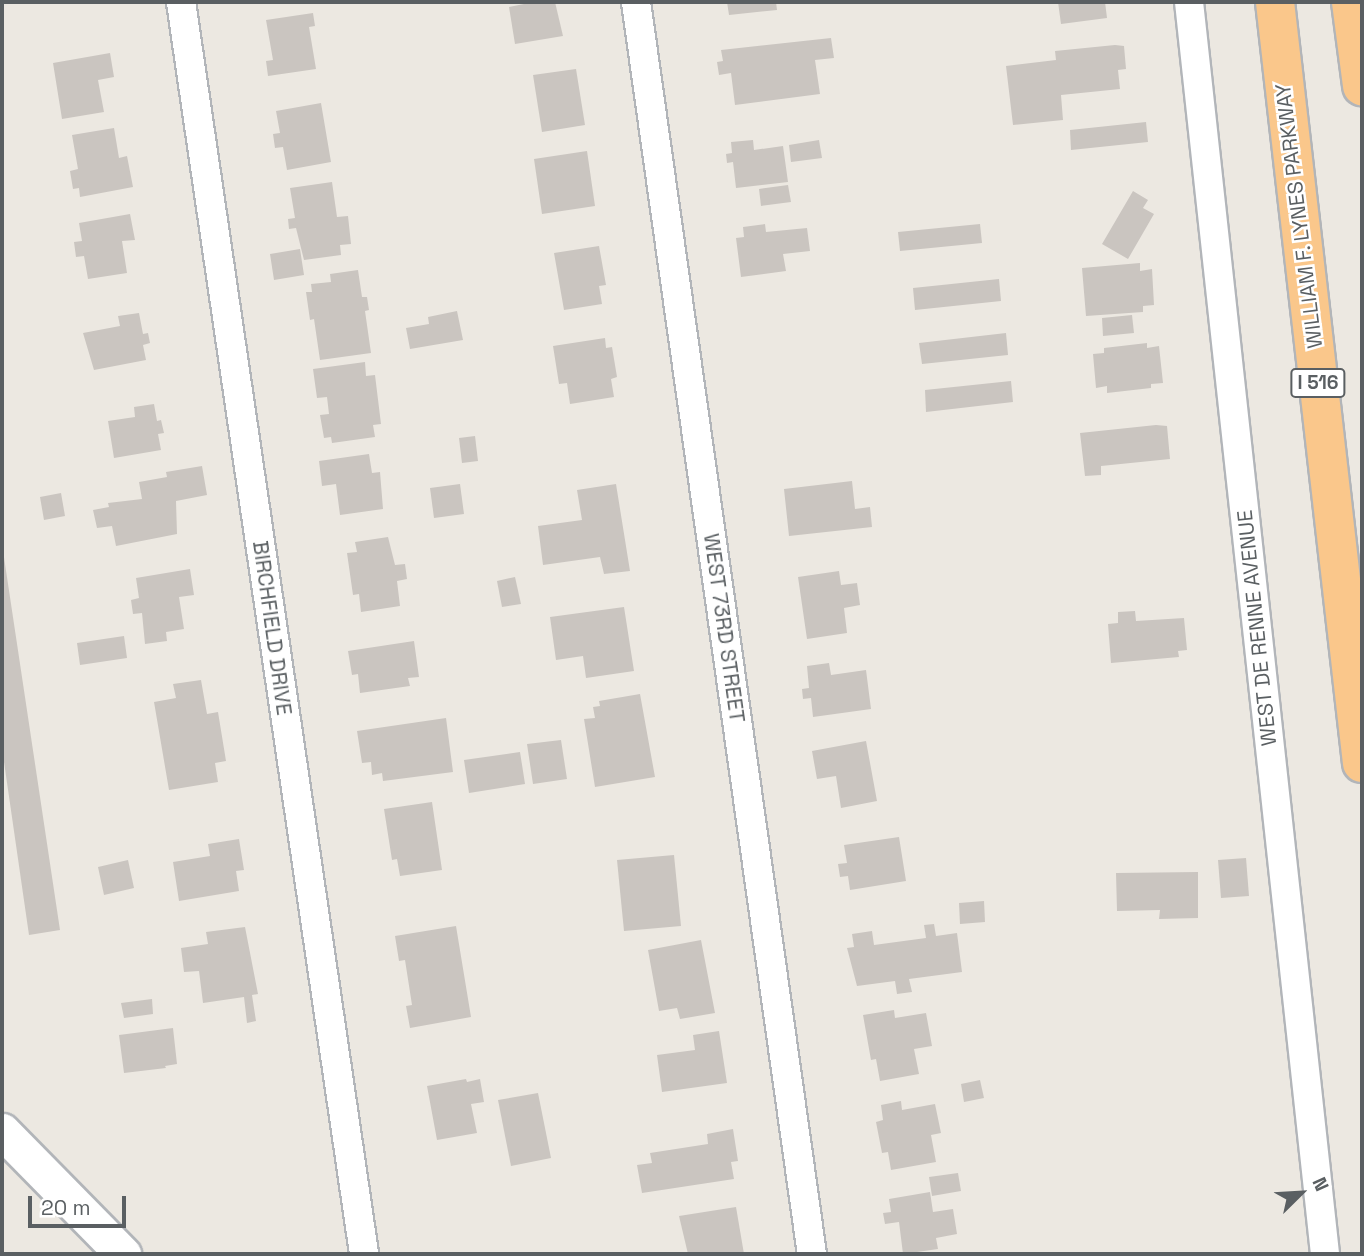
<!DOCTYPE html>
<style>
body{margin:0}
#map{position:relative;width:1364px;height:1256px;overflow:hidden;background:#ece8e1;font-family:"Space Grotesk",sans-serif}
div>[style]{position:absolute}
.building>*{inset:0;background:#cac5c0}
.roads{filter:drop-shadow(2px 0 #b2b5b9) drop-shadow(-2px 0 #b2b5b9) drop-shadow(0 2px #b2b5b9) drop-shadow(0 -2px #b2b5b9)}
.minor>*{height:28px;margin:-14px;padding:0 14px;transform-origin:14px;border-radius:14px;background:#fff}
.tertiary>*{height:35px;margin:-17.5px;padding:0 17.5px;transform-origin:17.5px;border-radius:17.5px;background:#fff}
.motorway>*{height:38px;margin:-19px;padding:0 19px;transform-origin:19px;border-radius:19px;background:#fac78b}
span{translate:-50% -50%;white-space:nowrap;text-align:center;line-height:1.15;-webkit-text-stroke:5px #fff;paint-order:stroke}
.shield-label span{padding:2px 5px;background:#fff;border:2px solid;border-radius:5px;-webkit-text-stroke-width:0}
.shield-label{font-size:19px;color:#5a5f62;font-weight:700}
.street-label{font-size:21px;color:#5a5f62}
.frame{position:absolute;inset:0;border:4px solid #5a5f62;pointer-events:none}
.north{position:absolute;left:1266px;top:1158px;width:70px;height:70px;-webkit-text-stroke:5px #fff;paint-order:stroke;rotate:66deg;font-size:19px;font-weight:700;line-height:28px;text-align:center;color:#5a5f62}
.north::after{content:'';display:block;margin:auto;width:24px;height:32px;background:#5a5f62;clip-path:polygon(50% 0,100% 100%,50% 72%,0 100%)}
.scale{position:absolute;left:28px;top:1196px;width:98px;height:32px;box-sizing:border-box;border:4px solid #5a5f62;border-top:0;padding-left:9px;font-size:21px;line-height:24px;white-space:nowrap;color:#5a5f62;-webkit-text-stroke:5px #fff;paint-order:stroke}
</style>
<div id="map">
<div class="building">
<div style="clip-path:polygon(534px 2px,555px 2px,563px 36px,515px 44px,509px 7px)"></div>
<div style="clip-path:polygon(727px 2px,776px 2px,777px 10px,729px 15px)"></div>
<div style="clip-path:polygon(1058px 2px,1105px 2px,1107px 18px,1061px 24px)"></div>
<div style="clip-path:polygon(313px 13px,315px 26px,309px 27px,316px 69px,268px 76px,266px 61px,273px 60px,266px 20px)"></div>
<div style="clip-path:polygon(831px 38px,834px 58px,815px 60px,820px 94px,735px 105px,731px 73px,719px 75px,717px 62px,723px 61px,721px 50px)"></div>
<div style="clip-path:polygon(1115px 45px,1124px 46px,1126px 69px,1118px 70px,1120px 89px,1061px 95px,1063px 120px,1013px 125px,1006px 66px,1056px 60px,1055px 51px)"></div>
<div style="clip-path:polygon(110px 53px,114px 77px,98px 80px,104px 112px,62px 119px,53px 63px)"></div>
<div style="clip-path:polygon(576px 69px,585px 125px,542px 132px,533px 75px)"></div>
<div style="clip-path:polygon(321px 103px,331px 162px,287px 170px,283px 147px,275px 148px,273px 134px,280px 133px,276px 111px)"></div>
<div style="clip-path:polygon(1146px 122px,1148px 142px,1071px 150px,1070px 130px)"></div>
<div style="clip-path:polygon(114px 128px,119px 158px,127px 156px,133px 187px,80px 197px,79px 188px,73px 189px,70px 171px,78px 169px,72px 135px)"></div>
<div style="clip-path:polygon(753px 140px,754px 150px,783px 146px,788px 182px,736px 188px,733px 162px,727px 163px,726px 154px,732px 153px,731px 142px)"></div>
<div style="clip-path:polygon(819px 140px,822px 158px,791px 162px,789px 145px)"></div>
<div style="clip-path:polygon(587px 151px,595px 206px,542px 214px,534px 159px)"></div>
<div style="clip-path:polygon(332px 182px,337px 217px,348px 216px,351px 244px,340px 245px,341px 255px,304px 260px,296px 228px,289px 229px,288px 219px,295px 218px,290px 188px)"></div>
<div style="clip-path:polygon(788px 185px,791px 202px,761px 206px,759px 189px)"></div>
<div style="clip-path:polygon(1133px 191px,1148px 200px,1143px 208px,1154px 214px,1128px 259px,1102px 244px)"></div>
<div style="clip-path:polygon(130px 214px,135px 240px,122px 241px,127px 273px,88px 279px,84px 256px,76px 257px,74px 242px,82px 241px,79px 223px)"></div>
<div style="clip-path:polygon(765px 224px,766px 232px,807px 228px,810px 251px,783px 254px,786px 271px,741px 277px,736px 238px,744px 237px,743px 227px)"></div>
<div style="clip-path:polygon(980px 224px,982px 243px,900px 251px,898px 232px)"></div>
<div style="clip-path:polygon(599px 246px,606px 285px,599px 286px,602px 304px,564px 310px,554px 253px)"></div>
<div style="clip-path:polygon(300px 249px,304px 275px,274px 280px,270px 254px)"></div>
<div style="clip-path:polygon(1140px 263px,1140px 271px,1152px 269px,1154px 305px,1143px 306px,1143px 312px,1086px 316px,1082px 268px)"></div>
<div style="clip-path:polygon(358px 270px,362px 297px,367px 297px,369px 310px,365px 311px,371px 353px,320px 360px,314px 319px,310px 320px,306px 292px,312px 292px,311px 284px,331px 282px,330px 274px)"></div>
<div style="clip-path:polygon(999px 279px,1001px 301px,915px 310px,913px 288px)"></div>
<div style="clip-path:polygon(457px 311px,463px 340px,410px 349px,406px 328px,429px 324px,428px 317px)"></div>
<div style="clip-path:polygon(139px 313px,143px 334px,148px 333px,150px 343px,143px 345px,146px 360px,94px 370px,83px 333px,120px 326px,118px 316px)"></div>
<div style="clip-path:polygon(1132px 315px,1134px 333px,1103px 336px,1102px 318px)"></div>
<div style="clip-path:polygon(1006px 333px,1008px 355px,922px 364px,919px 343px)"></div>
<div style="clip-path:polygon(605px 338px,606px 348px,612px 347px,617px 377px,611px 379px,614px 397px,570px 404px,567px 383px,559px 384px,553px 346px)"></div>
<div style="clip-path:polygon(1147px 343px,1147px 348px,1159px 346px,1163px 383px,1151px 384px,1151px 388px,1107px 393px,1107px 386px,1096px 388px,1093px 354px,1104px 353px,1104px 348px)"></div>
<div style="clip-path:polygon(365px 362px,366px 376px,375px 375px,381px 424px,373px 425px,375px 437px,332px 443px,331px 437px,324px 438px,320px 415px,329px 414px,327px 397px,317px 398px,313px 369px)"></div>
<div style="clip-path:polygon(1011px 381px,1013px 402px,926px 412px,925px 390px)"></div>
<div style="clip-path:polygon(154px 404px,157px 421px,161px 420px,164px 433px,158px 434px,161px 450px,114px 458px,108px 421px,135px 417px,134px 407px)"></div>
<div style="clip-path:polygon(1156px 425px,1167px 426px,1170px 459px,1101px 466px,1101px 475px,1085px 476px,1080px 433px)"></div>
<div style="clip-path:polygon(475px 436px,478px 461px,462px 463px,459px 438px)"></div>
<div style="clip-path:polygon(369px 454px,372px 473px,380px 472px,383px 509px,340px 515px,336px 484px,322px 486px,319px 461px)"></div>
<div style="clip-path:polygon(202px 466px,207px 495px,176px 501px,177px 534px,116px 546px,112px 526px,97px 528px,93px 510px,109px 507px,108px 503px,142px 499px,139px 482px,167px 477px,166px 472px)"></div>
<div style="clip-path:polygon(852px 481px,855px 509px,870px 507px,872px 527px,789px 536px,784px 489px)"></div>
<div style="clip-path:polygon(460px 484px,464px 514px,434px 518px,430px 488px)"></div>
<div style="clip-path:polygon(616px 484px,630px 571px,604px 574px,600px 557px,543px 565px,538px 526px,582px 520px,577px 490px)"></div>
<div style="clip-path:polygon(61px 493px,65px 516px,44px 520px,40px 497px)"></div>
<div style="clip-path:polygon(388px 537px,395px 565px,405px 564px,407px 579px,397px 581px,400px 606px,361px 612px,359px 594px,353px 595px,347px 553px,357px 552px,355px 542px)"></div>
<div style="clip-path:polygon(2px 544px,60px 930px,29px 935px,2px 748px)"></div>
<div style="clip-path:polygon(190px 569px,194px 595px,179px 597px,184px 629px,166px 632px,167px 641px,145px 644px,142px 613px,133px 614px,131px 600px,139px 598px,136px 578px)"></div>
<div style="clip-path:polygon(839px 571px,841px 585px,857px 583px,860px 605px,844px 608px,847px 633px,807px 639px,798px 577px)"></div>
<div style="clip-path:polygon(515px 577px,521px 604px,502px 607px,497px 581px)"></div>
<div style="clip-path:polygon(624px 607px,634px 671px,586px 678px,583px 656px,556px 660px,550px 617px)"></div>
<div style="clip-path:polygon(1135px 611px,1136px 621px,1184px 618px,1187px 650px,1178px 651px,1179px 657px,1111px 663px,1108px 624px,1118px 623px,1118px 612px)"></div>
<div style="clip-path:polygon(124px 636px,127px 658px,80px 665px,77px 643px)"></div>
<div style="clip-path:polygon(414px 641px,419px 677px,408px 678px,410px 686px,360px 693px,358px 674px,352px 675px,348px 651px)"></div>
<div style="clip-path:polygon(829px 663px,831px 675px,866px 670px,871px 709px,813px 717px,811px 698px,803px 699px,802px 689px,809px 688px,807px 666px)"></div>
<div style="clip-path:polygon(201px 680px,207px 714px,218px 712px,226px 761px,215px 763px,218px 782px,169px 790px,154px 702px,176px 698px,173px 684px)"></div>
<div style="clip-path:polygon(640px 694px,655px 777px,595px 787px,584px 719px,595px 718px,593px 707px,600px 706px,599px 701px)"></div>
<div style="clip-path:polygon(446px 718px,453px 772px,383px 781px,382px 773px,372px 775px,371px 762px,362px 763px,357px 731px)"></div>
<div style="clip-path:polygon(561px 740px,567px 779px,533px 784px,527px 744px)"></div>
<div style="clip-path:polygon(866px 741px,877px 801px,841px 808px,836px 776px,817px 779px,812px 751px)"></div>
<div style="clip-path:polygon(520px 752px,525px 784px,469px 793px,464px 760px)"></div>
<div style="clip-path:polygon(432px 802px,442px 870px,400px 876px,397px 859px,392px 860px,384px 809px)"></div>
<div style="clip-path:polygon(899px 837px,906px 881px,850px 890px,848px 876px,840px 877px,838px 864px,847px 863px,844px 845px)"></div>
<div style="clip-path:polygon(239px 839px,244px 870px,236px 871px,239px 891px,179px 901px,173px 862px,210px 856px,208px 844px)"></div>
<div style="clip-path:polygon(674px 855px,681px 926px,624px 931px,617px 860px)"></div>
<div style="clip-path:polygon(1246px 858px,1249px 896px,1221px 898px,1218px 860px)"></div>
<div style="clip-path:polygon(128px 860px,134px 888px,104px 895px,98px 867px)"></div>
<div style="clip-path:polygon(1198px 872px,1198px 918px,1159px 919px,1160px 910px,1117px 911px,1116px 873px)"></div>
<div style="clip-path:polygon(984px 901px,985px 922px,960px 924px,959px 903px)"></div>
<div style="clip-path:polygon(934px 924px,936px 936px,957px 933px,962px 972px,909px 979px,912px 992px,897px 994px,895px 981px,857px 986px,847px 948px,854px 947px,852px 934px,872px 931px,874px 945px,926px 938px,924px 925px)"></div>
<div style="clip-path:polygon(456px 926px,471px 1017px,410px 1028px,406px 1006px,412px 1005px,405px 960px,399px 961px,395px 936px)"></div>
<div style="clip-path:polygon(245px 927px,258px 994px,252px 995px,256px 1021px,247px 1023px,244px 997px,203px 1003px,199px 971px,184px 972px,181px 948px,208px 944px,206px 932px)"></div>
<div style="clip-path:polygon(701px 940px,715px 1013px,680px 1019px,677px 1008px,659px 1011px,648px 950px)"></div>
<div style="clip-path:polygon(152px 999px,153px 1014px,124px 1018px,121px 1003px)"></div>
<div style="clip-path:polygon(894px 1010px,895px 1018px,926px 1013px,932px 1046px,914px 1049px,919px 1074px,880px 1081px,876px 1059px,871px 1060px,863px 1015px)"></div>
<div style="clip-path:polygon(173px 1028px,177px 1064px,165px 1066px,166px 1068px,124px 1073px,119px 1035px)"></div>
<div style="clip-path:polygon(719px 1031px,727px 1083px,662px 1092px,657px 1055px,695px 1050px,693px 1035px)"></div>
<div style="clip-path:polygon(466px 1079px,467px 1082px,480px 1079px,484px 1102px,471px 1104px,477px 1133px,437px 1140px,427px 1086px)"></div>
<div style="clip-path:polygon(980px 1080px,984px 1098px,964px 1102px,961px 1084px)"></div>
<div style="clip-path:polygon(538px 1093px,551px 1158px,511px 1166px,498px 1100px)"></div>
<div style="clip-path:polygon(901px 1101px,902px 1110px,935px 1104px,941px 1133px,931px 1135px,936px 1162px,891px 1170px,888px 1152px,882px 1153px,876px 1122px,883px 1120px,881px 1105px)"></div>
<div style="clip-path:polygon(733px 1129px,738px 1161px,731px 1162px,734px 1179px,642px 1193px,637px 1165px,652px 1163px,650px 1153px,708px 1144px,707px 1134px)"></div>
<div style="clip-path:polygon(958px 1173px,961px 1191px,932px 1196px,929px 1177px)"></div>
<div style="clip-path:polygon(930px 1192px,933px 1212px,953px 1209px,957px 1234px,936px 1238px,938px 1249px,903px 1254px,899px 1222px,885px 1224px,883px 1213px,891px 1212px,889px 1199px)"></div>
<div style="clip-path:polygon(736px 1207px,744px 1254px,688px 1254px,679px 1216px)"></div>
</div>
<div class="roads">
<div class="minor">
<div style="left:181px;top:2px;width:1265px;rotate:81.68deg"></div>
<div style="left:636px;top:2px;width:1264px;rotate:82deg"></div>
<div style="left:1189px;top:2px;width:1259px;rotate:83.8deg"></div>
</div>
<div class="tertiary">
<div style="left:2px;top:1131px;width:173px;rotate:45.5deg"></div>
</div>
<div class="motorway">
<div style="left:1275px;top:2px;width:766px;rotate:83.48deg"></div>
<div style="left:1351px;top:2px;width:85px;rotate:82.5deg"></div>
</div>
</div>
<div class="shield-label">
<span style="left:1318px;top:383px">I 516</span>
</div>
<div class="street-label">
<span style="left:1299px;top:216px;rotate:-97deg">WILLIAM F. LYNES PARKWAY</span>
<span style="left:272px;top:628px;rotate:82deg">BIRCHFIELD DRIVE</span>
<span style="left:724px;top:628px;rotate:82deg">WEST 73RD STREET</span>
<span style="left:1257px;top:628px;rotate:-96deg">WEST DE RENNE AVENUE</span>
</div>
<div class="frame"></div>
<div class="north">N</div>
<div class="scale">20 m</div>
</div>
